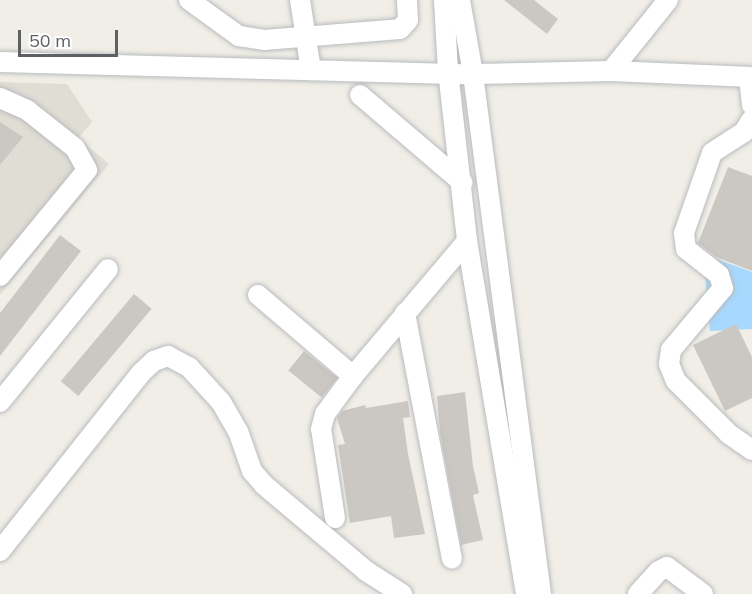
<!DOCTYPE html>
<style>
body{margin:0}
#map{position:relative;width:752px;height:594px;overflow:hidden;background:#f0eee6;font-family:Mulish,sans-serif}
div>[style]{position:absolute}
.education>*{inset:0;background:#e0ddd4}
.water>*{inset:0;background:#a7d8fe}
.building>*{inset:0;background:#cbc8c3;transform-origin:0 0}
.roads{filter:drop-shadow(0 0 2px #b8bbbf) drop-shadow(0 0 2px #b8bbbf)}
.minor>*{height:20px;margin:-10px;padding:0 10px;transform-origin:10px;border-radius:10px;background:#fff}
span{translate:-50% -50%;white-space:nowrap;text-align:center;line-height:1.15;-webkit-text-stroke:6px #fff;paint-order:stroke}
.scale{position:absolute;left:18px;top:30px;width:100px;height:27px;box-sizing:border-box;border:3px solid #5d6166;border-top:0;padding-left:8px;font-size:18px;line-height:21px;white-space:nowrap;color:#5d6166;-webkit-text-stroke:4px #fff;paint-order:stroke}
</style>
<div id="map">
<div class="education">
<i style="clip-path:polygon(0 82px,67px 84px,92px 122px,78px 138px,109px 164px,0 295px)"></i>
</div>
<div class="water">
<i style="clip-path:polygon(703px 254px,752px 272px,752px 329px,710px 331px)"></i>
</div>
<div class="building">
<i style="clip-path:polygon(504px 0,534px 0,558px 19px,547px 34px)"></i>
<i style="clip-path:polygon(0 122px,23px 137px,0 165px)"></i>
<i style="clip-path:polygon(728px 167px,752px 176px,752px 271px,716px 257px,698px 243px)"></i>
<i style="clip-path:polygon(60px 235px,81px 251px,0 356px,0 313px)"></i>
<i style="left:134px;top:294px;width:23px;height:114px;rotate:40deg"></i>
<i style="clip-path:polygon(736px 324px,752px 357px,752px 398px,725px 411px,693px 345px)"></i>
<i style="left:304px;top:351px;width:43px;height:25px;rotate:39deg"></i>
<i style="clip-path:polygon(465px 392px,473px 466px,479px 493px,473px 495px,483px 540px,461px 545px,440px 433px,437px 396px)"></i>
<i style="clip-path:polygon(408px 401px,410px 417px,403px 418px,408px 454px,425px 534px,394px 538px,391px 516px,350px 523px,338px 445px,345px 444px,337px 418px,342px 411px,365px 405px,366px 408px)"></i>
</div>
<div class="roads">
<div class="minor">
<i style="left:189px;top:0;width:62px;rotate:35.8deg"></i>
<i style="left:239px;top:36px;width:25px;rotate:9deg"></i>
<i style="left:264px;top:40px;width:136px;rotate:-4.6deg"></i>
<i style="left:400px;top:29px;width:12px;rotate:-48deg"></i>
<i style="left:408px;top:20px;width:20px;rotate:-93deg"></i>
<i style="left:300px;top:0;width:71px;rotate:81.1deg"></i>
<i style="left:444px;top:0;width:71px;rotate:86.8deg"></i>
<i style="left:448px;top:71px;width:171px;rotate:83.6deg"></i>
<i style="left:467px;top:241px;width:358px;rotate:80.5deg"></i>
<i style="left:460px;top:0;width:75px;rotate:80deg"></i>
<i style="left:473px;top:74px;width:524px;rotate:82.55deg"></i>
<i style="left:0;top:62px;width:473px;rotate:1.5deg"></i>
<i style="left:473px;top:74px;width:138px;rotate:-1.2deg"></i>
<i style="left:611px;top:71px;width:141px;rotate:2.4deg"></i>
<i style="left:611px;top:71px;width:91px;rotate:-51.2deg"></i>
<i style="left:749px;top:77px;width:28px;rotate:84deg"></i>
<i style="left:360px;top:95px;width:135px;rotate:40.5deg"></i>
<i style="left:0;top:98px;width:30px;rotate:24deg"></i>
<i style="left:27px;top:110px;width:61px;rotate:38.4deg"></i>
<i style="left:75px;top:148px;width:25px;rotate:61deg"></i>
<i style="left:87px;top:170px;width:137px;rotate:129.4deg"></i>
<i style="left:752px;top:119px;width:15px;rotate:122deg"></i>
<i style="left:744px;top:132px;width:38px;rotate:147deg"></i>
<i style="left:712px;top:153px;width:85px;rotate:109.3deg"></i>
<i style="left:684px;top:233px;width:16px;rotate:83deg"></i>
<i style="left:686px;top:249px;width:42px;rotate:38.2deg"></i>
<i style="left:719px;top:275px;width:14px;rotate:73deg"></i>
<i style="left:723px;top:288px;width:81px;rotate:130deg"></i>
<i style="left:671px;top:350px;width:14px;rotate:98deg"></i>
<i style="left:669px;top:364px;width:18px;rotate:68deg"></i>
<i style="left:676px;top:381px;width:75px;rotate:45deg"></i>
<i style="left:729px;top:434px;width:28px;rotate:35deg"></i>
<i style="left:258px;top:295px;width:125px;rotate:40.5deg"></i>
<i style="left:405px;top:313px;width:250px;rotate:79.2deg"></i>
<i style="left:0;top:402px;width:171px;rotate:-50.9deg"></i>
<i style="left:335px;top:518px;width:90px;rotate:-98.9deg"></i>
<i style="left:321px;top:429px;width:16px;rotate:-75deg"></i>
<i style="left:325px;top:414px;width:47px;rotate:-53.6deg"></i>
<i style="left:353px;top:376px;width:177px;rotate:-49.8deg"></i>
<i style="left:0;top:551px;width:228px;rotate:-51.6deg"></i>
<i style="left:142px;top:372px;width:16px;rotate:-43deg"></i>
<i style="left:154px;top:361px;width:15px;rotate:-20deg"></i>
<i style="left:168px;top:356px;width:24px;rotate:28deg"></i>
<i style="left:189px;top:367px;width:47px;rotate:47.6deg"></i>
<i style="left:221px;top:402px;width:34px;rotate:60deg"></i>
<i style="left:238px;top:431px;width:42px;rotate:70.7deg"></i>
<i style="left:252px;top:471px;width:18px;rotate:49deg"></i>
<i style="left:264px;top:485px;width:133px;rotate:40.1deg"></i>
<i style="left:366px;top:571px;width:43px;rotate:32.6deg"></i>
<i style="left:638px;top:594px;width:31px;rotate:-48deg"></i>
<i style="left:659px;top:571px;width:9px;rotate:-27deg"></i>
<i style="left:667px;top:567px;width:45px;rotate:36.9deg"></i>
</div>
</div>
<div class="scale">50 m</div>
</div>
